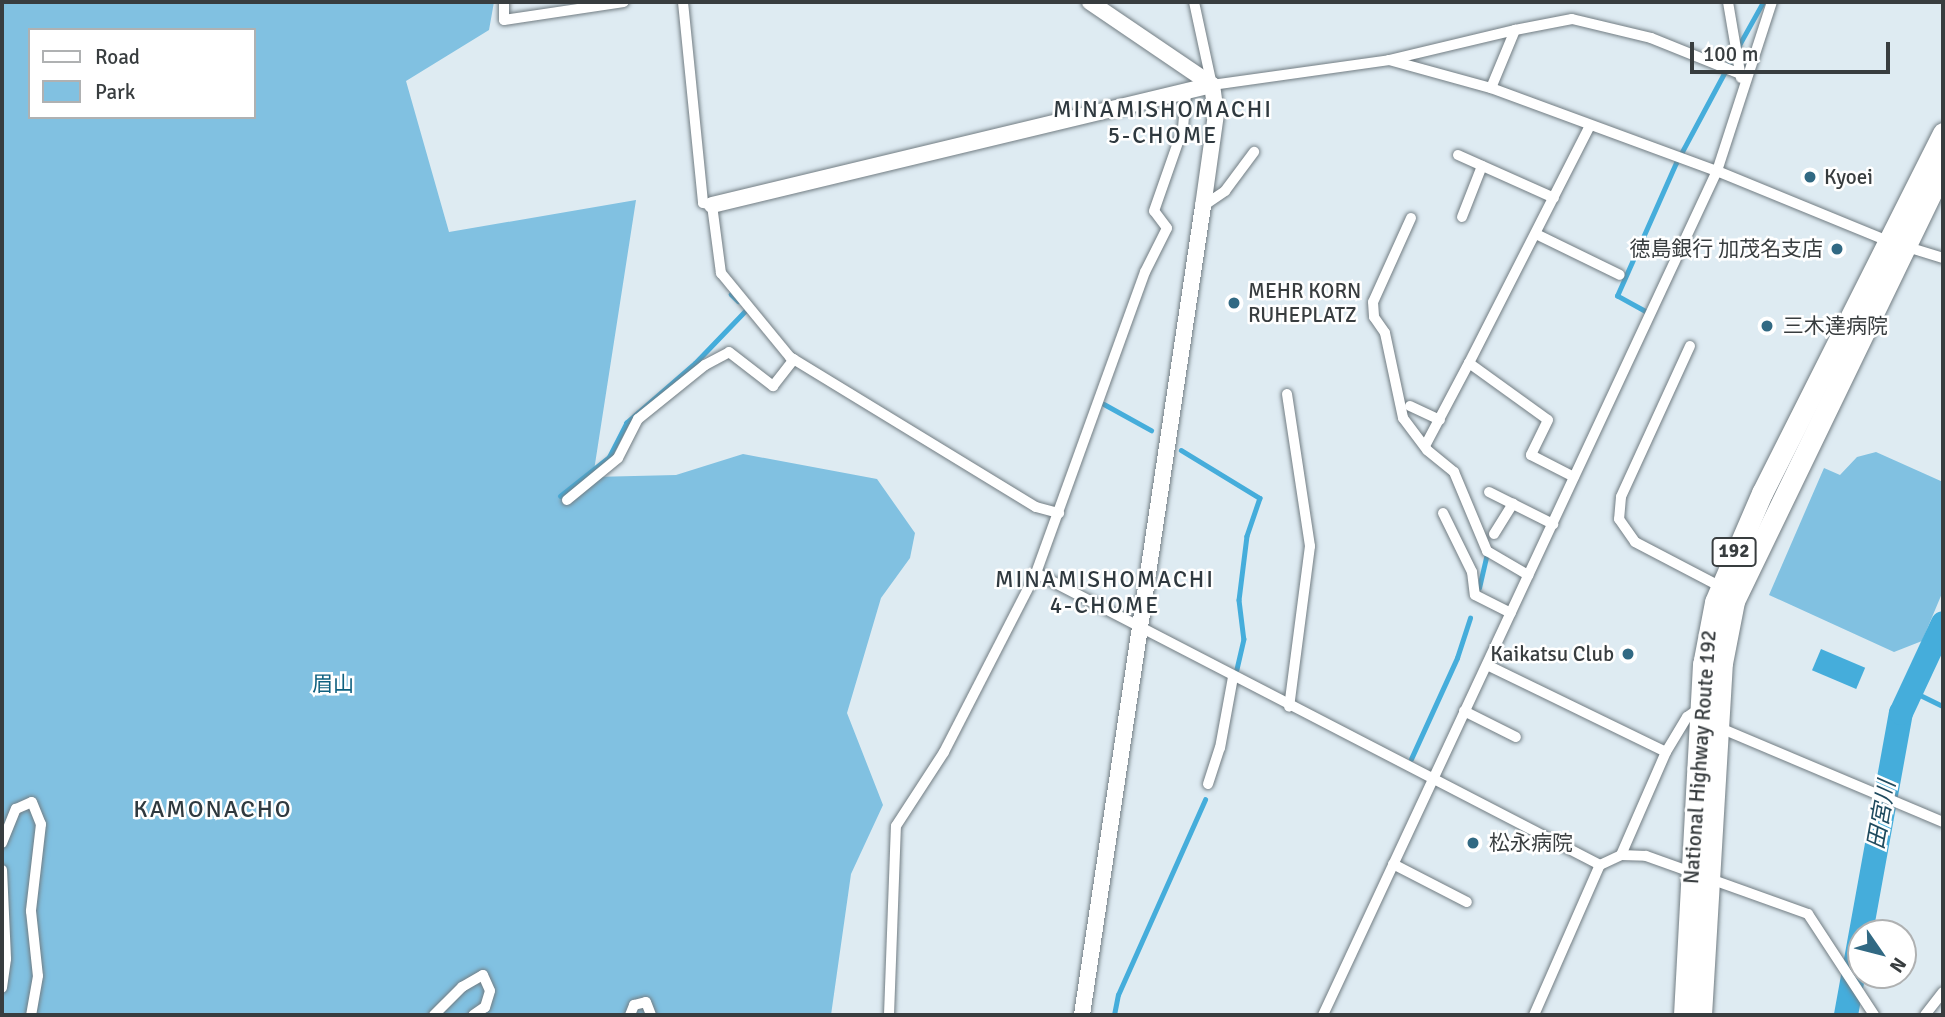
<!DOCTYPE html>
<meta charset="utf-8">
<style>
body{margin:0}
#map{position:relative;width:1945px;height:1017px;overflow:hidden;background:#deebf2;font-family:Signika,"Noto Sans JP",sans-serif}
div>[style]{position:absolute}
.green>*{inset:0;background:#81c1e1}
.water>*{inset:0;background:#45addb;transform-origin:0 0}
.stream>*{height:4.5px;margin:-2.25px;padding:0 2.25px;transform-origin:2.25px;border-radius:2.25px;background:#45addb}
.river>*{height:24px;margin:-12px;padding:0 12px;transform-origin:12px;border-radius:12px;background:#45addb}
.roads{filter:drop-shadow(0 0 2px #727d83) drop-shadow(0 0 2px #727d83)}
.street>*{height:10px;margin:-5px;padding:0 5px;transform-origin:5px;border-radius:5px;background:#fff}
.secondary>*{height:16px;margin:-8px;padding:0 8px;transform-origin:8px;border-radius:8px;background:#fff}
.highway>*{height:21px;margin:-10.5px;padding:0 10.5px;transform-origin:10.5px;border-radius:10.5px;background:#fff}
.dots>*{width:19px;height:19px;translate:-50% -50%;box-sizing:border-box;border:4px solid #fff;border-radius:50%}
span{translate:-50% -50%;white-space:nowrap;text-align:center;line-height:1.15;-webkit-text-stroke:5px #fff;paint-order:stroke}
.shield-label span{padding:2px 5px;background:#fff;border:2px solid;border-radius:5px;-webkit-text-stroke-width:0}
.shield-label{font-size:19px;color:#383d3f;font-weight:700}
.poi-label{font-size:21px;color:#383d3f}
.left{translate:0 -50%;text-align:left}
.right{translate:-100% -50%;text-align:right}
.park-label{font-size:21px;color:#0e607f}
.street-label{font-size:21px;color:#383d3f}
.neighbourhood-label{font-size:23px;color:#2f393f;letter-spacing:2px}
.water-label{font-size:23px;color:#204b5f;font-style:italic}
.quarter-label{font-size:24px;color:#2f393f;letter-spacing:2px}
.frame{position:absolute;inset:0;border:4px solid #383d3f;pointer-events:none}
.legend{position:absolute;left:28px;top:28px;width:228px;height:91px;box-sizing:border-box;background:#fff;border:2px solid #afb1b2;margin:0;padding:9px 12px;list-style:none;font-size:21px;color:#383d3f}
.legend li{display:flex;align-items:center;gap:14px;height:35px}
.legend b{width:35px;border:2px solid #afb1b2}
.north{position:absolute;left:1847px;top:919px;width:70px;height:70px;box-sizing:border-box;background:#fff;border:2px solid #afb1b2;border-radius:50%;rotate:125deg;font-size:19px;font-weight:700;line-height:28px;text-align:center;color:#383d3f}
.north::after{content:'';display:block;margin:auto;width:24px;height:32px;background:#316983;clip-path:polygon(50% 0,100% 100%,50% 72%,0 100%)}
.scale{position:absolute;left:1690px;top:42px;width:200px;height:32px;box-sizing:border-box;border:4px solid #383d3f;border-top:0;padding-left:9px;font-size:21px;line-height:24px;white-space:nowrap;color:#383d3f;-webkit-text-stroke:5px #fff;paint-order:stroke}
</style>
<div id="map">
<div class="green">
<i style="clip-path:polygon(evenodd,2px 2px,494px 2px,489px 30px,406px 81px,449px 232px,636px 200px,593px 477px,676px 475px,743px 454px,877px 479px,915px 533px,910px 558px,881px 598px,847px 713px,883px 805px,851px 874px,831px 1015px,2px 1015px,2px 2px,30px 30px,254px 30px,254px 117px,30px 117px,30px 30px)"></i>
<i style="clip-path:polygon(1876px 452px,1943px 482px,1943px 591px,1922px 641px,1894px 652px,1769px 595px,1824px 468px,1840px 475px,1857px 457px)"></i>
</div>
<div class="water">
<i style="left:1821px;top:649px;width:48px;height:23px;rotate:23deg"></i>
</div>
<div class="stream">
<i style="left:1738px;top:47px;width:51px;rotate:-60.9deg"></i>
<i style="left:731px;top:294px;width:10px;rotate:45deg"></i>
<i style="left:1648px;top:313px;width:35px;rotate:-151deg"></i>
<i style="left:1617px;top:296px;width:145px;rotate:-66.1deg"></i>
<i style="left:1676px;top:163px;width:123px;rotate:-61.8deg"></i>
<i style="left:1104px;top:404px;width:54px;rotate:29deg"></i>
<i style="left:1181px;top:450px;width:92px;rotate:31.3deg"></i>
<i style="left:1260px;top:498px;width:40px;rotate:108.9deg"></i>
<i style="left:1247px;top:536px;width:64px;rotate:97.1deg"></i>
<i style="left:1239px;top:600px;width:39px;rotate:83deg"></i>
<i style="left:1244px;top:639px;width:31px;rotate:103deg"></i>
<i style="left:560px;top:496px;width:63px;rotate:-38.5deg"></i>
<i style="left:609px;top:457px;width:38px;rotate:-63deg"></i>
<i style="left:626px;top:423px;width:91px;rotate:-41deg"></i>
<i style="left:695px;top:363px;width:74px;rotate:-46.1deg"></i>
<i style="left:1479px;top:588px;width:35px;rotate:-77deg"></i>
<i style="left:1910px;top:690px;width:37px;rotate:26deg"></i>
<i style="left:1411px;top:759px;width:111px;rotate:-65.5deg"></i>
<i style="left:1457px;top:658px;width:42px;rotate:-72deg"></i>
<i style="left:1114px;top:1015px;width:20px;rotate:-79deg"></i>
<i style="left:1118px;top:995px;width:214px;rotate:-66deg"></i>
</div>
<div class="river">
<i style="left:1846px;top:1015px;width:307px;rotate:-79.7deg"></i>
<i style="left:1901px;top:713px;width:99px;rotate:-65deg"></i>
</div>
<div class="roads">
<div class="street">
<i style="left:504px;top:2px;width:18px;rotate:90deg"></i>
<i style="left:504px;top:20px;width:121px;rotate:-8.5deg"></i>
<i style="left:683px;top:2px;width:202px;rotate:84.3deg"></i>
<i style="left:703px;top:203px;width:9px;rotate:13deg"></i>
<i style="left:712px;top:205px;width:69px;rotate:82.5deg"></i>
<i style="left:721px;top:273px;width:109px;rotate:50.6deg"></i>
<i style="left:790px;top:357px;width:288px;rotate:31.4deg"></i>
<i style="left:1036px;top:507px;width:24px;rotate:15deg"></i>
<i style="left:1194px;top:2px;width:85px;rotate:77.8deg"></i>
<i style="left:1212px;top:85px;width:179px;rotate:-8deg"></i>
<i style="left:1389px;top:60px;width:130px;rotate:-13.4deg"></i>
<i style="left:1728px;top:2px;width:77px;rotate:80.3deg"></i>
<i style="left:1389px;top:60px;width:106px;rotate:15.4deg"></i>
<i style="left:1491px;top:88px;width:241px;rotate:20.2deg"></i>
<i style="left:1717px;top:171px;width:185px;rotate:22.3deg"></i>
<i style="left:1888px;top:241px;width:58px;rotate:17.2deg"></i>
<i style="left:1491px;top:88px;width:63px;rotate:-67.5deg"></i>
<i style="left:1515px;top:30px;width:58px;rotate:-10.9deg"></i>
<i style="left:1572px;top:19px;width:81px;rotate:13.5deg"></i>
<i style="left:1651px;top:38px;width:96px;rotate:22deg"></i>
<i style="left:1458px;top:155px;width:105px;rotate:24.1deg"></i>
<i style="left:1203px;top:206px;width:27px;rotate:-34deg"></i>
<i style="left:1225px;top:191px;width:49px;rotate:-53.4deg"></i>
<i style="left:1462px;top:217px;width:55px;rotate:-68.6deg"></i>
<i style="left:1411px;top:218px;width:92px;rotate:114.3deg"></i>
<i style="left:1373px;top:302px;width:15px;rotate:86deg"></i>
<i style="left:1374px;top:317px;width:19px;rotate:55deg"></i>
<i style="left:1385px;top:333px;width:87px;rotate:78deg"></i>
<i style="left:1403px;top:418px;width:40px;rotate:53deg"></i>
<i style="left:1427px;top:450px;width:35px;rotate:39deg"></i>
<i style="left:1454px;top:472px;width:86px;rotate:67.3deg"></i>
<i style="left:1487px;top:551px;width:48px;rotate:30.3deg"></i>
<i style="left:1536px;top:234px;width:93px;rotate:26deg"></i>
<i style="left:1690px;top:346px;width:166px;rotate:114.6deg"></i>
<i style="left:1621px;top:497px;width:22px;rotate:95deg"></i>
<i style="left:1619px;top:519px;width:28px;rotate:55deg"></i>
<i style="left:1635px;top:542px;width:95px;rotate:27.6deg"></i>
<i style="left:1469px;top:363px;width:266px;rotate:-63deg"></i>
<i style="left:1287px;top:394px;width:154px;rotate:81.4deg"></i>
<i style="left:1310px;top:546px;width:162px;rotate:97.4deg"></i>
<i style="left:1410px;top:406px;width:33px;rotate:25deg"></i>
<i style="left:1425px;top:446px;width:94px;rotate:-62.1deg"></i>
<i style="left:1469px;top:363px;width:97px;rotate:35.8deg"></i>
<i style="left:1548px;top:420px;width:39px;rotate:116deg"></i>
<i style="left:1531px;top:455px;width:48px;rotate:27.1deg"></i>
<i style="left:1489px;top:492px;width:72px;rotate:26.6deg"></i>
<i style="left:567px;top:500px;width:66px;rotate:-39.5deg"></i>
<i style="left:618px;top:458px;width:44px;rotate:-62.9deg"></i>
<i style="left:638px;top:419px;width:86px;rotate:-38.9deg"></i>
<i style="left:705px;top:365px;width:27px;rotate:-28deg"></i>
<i style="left:729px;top:352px;width:56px;rotate:37.7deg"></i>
<i style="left:773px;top:386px;width:34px;rotate:-52deg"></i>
<i style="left:1443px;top:513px;width:66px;rotate:63.8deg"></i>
<i style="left:1472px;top:572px;width:23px;rotate:83deg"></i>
<i style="left:1475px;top:595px;width:40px;rotate:26.6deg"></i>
<i style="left:1494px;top:534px;width:36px;rotate:-58deg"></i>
<i style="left:1036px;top:573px;width:635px;rotate:27.37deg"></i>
<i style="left:1600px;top:865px;width:23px;rotate:-25deg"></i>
<i style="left:1621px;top:855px;width:25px;rotate:2deg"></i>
<i style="left:1646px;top:856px;width:172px;rotate:19.7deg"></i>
<i style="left:1808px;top:914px;width:121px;rotate:56.8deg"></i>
<i style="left:1487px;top:665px;width:199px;rotate:25.9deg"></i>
<i style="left:1464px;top:711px;width:58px;rotate:26.6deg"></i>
<i style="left:1718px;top:727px;width:244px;rotate:22.9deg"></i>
<i style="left:1208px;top:784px;width:38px;rotate:-72deg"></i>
<i style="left:1220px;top:748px;width:72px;rotate:-79.6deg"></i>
<i style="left:2px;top:843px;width:37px;rotate:-68deg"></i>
<i style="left:16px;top:809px;width:17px;rotate:-24deg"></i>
<i style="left:32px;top:802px;width:24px;rotate:68deg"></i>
<i style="left:41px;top:824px;width:88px;rotate:96.6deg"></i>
<i style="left:31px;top:911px;width:65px;rotate:83.9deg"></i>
<i style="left:38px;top:976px;width:40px;rotate:100deg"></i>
<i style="left:1621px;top:855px;width:112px;rotate:-66.4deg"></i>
<i style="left:1666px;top:752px;width:41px;rotate:-59deg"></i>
<i style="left:1687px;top:717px;width:16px;rotate:-35deg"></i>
<i style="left:1393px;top:864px;width:83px;rotate:27.2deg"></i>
<i style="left:2px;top:870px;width:89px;rotate:87.4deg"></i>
<i style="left:6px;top:959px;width:29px;rotate:98deg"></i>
<i style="left:434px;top:1015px;width:40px;rotate:-45deg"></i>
<i style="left:462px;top:987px;width:24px;rotate:-30deg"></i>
<i style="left:483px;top:975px;width:17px;rotate:66deg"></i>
<i style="left:490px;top:991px;width:17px;rotate:107deg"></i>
<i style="left:485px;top:1007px;width:14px;rotate:146deg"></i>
<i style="left:630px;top:1015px;width:11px;rotate:-68deg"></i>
<i style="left:634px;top:1005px;width:12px;rotate:-14deg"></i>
<i style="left:646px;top:1002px;width:14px;rotate:69deg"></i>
<i style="left:889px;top:1015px;width:189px;rotate:-87.9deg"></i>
<i style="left:896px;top:826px;width:88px;rotate:-57deg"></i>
<i style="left:944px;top:752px;width:201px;rotate:-62.8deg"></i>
<i style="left:1036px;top:573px;width:320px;rotate:-70.1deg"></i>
<i style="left:1145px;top:272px;width:49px;rotate:-63.4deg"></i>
<i style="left:1167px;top:228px;width:21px;rotate:-127deg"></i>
<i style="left:1154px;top:211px;width:88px;rotate:-70.7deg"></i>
<i style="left:1183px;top:128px;width:37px;rotate:-85deg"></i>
<i style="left:1323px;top:1015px;width:931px;rotate:-64.98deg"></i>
<i style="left:1717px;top:171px;width:178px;rotate:-72deg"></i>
<i style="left:1534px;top:1015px;width:164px;rotate:-66.3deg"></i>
<i style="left:1925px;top:1015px;width:29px;rotate:-52deg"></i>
</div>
<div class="secondary">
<i style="left:1090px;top:2px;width:148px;rotate:34.2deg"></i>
<i style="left:712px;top:205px;width:514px;rotate:-13.5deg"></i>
<i style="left:1212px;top:85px;width:29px;rotate:82deg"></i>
<i style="left:1216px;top:114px;width:93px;rotate:98deg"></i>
<i style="left:1203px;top:206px;width:818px;rotate:98.51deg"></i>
</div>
<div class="highway">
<i style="left:1684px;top:1015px;width:351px;rotate:-86.9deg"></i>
<i style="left:1703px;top:665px;width:64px;rotate:-79.2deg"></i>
<i style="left:1715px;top:602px;width:119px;rotate:-66.7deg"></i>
<i style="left:1762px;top:493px;width:403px;rotate:-63.3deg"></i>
<i style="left:1701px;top:1015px;width:353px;rotate:-86.6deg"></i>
<i style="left:1722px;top:663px;width:63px;rotate:-79deg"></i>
<i style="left:1734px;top:601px;width:481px;rotate:-64.2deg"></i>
</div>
</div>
<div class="dots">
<i style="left:1810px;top:177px;background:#316983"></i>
<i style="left:1837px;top:249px;background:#316983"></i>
<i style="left:1234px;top:303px;background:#316983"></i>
<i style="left:1767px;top:326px;background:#316983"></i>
<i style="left:1628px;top:654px;background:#316983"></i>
<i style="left:1473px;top:843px;background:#316983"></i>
</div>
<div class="shield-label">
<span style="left:1734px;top:552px">192</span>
</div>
<div class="poi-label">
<span class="left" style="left:1824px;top:177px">Kyoei</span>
<span class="right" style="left:1823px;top:249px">徳島銀行 加茂名支店</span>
<span class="left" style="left:1248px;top:303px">MEHR KORN<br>RUHEPLATZ</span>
<span class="left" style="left:1783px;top:326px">三木達病院</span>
<span class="right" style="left:1614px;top:654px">Kaikatsu Club</span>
<span class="left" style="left:1489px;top:843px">松永病院</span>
</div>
<div class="park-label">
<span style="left:333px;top:684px">眉山</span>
</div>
<div class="street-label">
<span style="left:1700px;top:757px;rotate:-86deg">National Highway Route 192</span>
</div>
<div class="neighbourhood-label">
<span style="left:1163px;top:123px">MINAMISHOMACHI<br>5-CHOME</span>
<span style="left:1105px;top:593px">MINAMISHOMACHI<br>4-CHOME</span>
</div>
<div class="water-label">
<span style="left:1882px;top:815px;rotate:-80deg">田宮川</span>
</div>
<div class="quarter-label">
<span style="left:213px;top:810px">KAMONACHO</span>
</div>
<div class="frame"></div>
<ul class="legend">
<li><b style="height:9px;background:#fff"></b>Road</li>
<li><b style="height:19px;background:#81c1e1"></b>Park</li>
</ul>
<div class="north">N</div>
<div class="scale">100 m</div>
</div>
